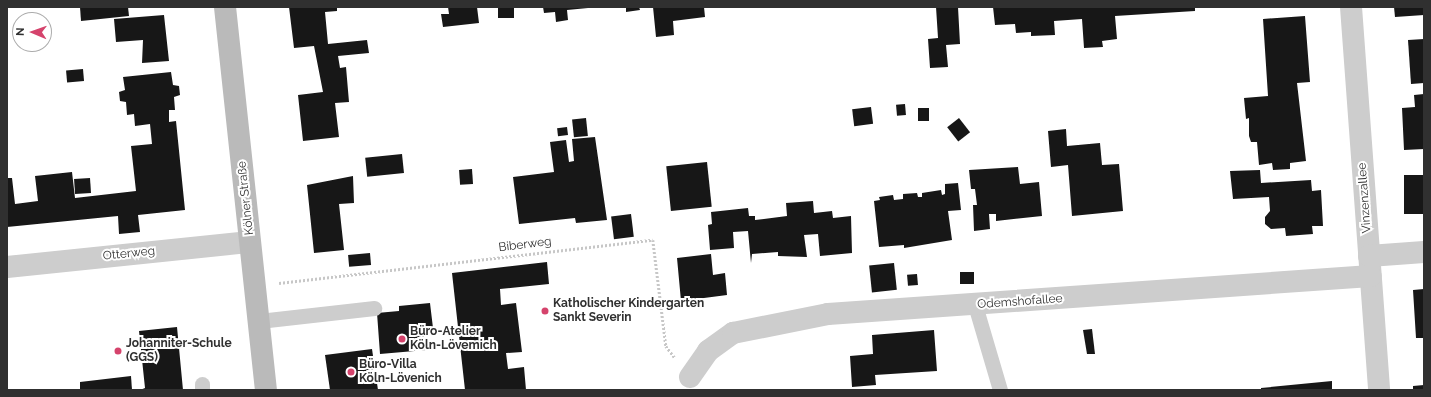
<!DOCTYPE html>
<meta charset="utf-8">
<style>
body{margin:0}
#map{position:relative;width:1431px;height:397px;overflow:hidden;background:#fff;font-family:Raleway,sans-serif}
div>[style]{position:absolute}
.building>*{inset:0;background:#171717;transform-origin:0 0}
.path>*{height:2.5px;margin-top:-1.25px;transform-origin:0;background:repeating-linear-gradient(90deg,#c7c7c7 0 2px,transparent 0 4px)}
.lane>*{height:15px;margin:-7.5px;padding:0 7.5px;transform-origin:7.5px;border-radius:7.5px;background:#cdcdcd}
.street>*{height:22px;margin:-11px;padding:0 11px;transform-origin:11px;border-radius:11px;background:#cdcdcd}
.secondary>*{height:22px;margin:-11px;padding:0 11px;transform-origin:11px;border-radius:11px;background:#bababa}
.dots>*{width:11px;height:11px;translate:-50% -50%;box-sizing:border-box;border:2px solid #fff;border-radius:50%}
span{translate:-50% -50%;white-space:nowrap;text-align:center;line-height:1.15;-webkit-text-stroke:4px #fff;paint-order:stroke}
.street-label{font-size:12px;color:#303030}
.poi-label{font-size:12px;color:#303030;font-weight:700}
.left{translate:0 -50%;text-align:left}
.frame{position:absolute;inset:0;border:8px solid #303030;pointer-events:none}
.north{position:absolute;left:12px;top:12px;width:40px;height:40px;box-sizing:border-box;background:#fff;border:1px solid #acacac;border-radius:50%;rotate:272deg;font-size:11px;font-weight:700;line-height:16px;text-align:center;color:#303030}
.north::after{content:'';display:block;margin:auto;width:14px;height:18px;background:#d5436c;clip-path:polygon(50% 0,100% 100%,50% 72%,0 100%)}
</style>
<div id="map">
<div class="building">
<i style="clip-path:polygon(80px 7px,128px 7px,129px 16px,81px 21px)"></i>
<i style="clip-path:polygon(289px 7px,337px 7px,337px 11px,325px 12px,328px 44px,367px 40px,369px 53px,338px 56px,340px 68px,346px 67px,349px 102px,335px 103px,339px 137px,303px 141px,298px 95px,323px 92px,314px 46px,294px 48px)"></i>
<i style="clip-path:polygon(448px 7px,477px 7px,479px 23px,443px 27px,441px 14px,449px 14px)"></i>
<i style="left:498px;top:7px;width:16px;height:11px"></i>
<i style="clip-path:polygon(543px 7px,588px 7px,588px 8px,567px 10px,568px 20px,556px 22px,555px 12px,544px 13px)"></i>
<i style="clip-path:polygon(626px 7px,639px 7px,640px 10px,626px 12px)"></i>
<i style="clip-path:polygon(653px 7px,704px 7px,705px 17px,673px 21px,674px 35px,656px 37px)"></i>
<i style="clip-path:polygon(936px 7px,958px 7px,960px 44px,946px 45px,948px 67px,930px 68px,928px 39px,938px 38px)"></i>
<i style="clip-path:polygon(993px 7px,1195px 7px,1195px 11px,1115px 16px,1117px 39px,1102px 41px,1103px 47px,1084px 48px,1082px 19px,1054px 21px,1055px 35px,1031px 36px,1031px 32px,1016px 33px,1015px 24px,995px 25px)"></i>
<i style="clip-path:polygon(1394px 7px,1424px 7px,1424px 15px,1395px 17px)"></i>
<i style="clip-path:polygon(164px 15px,169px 61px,142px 63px,143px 40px,116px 42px,114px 19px)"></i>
<i style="clip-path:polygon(1305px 16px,1310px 82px,1297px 83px,1306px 161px,1290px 163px,1290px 169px,1273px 170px,1272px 163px,1259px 165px,1257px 142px,1251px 142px,1249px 136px,1249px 118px,1246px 119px,1244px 98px,1268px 96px,1263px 19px)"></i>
<i style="clip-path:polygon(1424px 39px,1424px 83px,1411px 84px,1408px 40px)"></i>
<i style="left:83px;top:69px;width:12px;height:17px;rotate:85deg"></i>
<i style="clip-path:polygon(171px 72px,173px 85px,179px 86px,180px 95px,174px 97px,175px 110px,169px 110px,169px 122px,176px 121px,185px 210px,138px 215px,140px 232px,119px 234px,118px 216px,7px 227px,7px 178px,12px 178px,15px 204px,38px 201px,35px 176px,72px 172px,75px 198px,136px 191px,131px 146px,152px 144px,150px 124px,135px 126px,134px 114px,127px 115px,126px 102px,120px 101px,119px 92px,125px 90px,123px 77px)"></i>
<i style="clip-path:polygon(1424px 94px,1424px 149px,1404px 150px,1402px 108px,1415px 107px,1414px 95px)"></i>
<i style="left:905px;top:104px;width:11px;height:9px;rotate:85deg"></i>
<i style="left:871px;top:107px;width:17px;height:19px;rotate:83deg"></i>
<i style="left:929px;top:108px;width:13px;height:11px;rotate:90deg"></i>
<i style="left:586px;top:118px;width:18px;height:14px;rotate:84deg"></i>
<i style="left:959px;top:118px;width:18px;height:15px;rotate:52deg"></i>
<i style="left:567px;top:127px;width:8px;height:10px;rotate:83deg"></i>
<i style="clip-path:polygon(1066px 129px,1067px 146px,1100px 143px,1102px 165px,1119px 164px,1123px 211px,1072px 216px,1068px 165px,1051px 167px,1048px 131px)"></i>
<i style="clip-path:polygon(595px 137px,607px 220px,576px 223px,575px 218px,519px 224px,513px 177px,554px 172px,550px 142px,566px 140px,569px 162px,574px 161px,572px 139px)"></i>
<i style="left:402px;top:154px;width:19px;height:37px;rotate:84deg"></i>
<i style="left:707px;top:162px;width:45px;height:41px;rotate:84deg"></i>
<i style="clip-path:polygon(1018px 167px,1020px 184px,1039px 182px,1042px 216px,996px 221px,996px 214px,989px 214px,990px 229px,974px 231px,973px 205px,977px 205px,975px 189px,971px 189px,969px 170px)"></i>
<i style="left:472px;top:169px;width:15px;height:13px;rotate:86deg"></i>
<i style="clip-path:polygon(1260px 170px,1261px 183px,1311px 180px,1312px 191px,1321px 190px,1323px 226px,1312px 226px,1313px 234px,1286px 236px,1285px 228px,1271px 229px,1265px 224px,1265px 217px,1270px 211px,1269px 197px,1233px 199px,1230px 171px)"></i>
<i style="left:1424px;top:175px;width:39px;height:20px;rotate:90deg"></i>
<i style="clip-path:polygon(353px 176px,354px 203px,339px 204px,344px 250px,314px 253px,307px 185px)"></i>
<i style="left:90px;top:178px;width:15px;height:16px;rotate:86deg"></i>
<i style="clip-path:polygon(958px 183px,961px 210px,948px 211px,952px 240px,904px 248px,904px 245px,879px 247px,874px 201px,880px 200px,879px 197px,893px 195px,894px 200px,903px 199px,903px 194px,917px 193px,918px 197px,922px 197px,922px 193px,941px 190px,942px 195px,945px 194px,945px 184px)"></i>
<i style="clip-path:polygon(813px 201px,814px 213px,832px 211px,833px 218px,851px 216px,852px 253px,820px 256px,818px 234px,804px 235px,807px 257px,778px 256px,778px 252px,752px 254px,751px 263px,748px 231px,733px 232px,734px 248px,710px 250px,708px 225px,712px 224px,711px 212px,748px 208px,749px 216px,755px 216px,755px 220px,787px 216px,786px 203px)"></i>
<i style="left:631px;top:214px;width:23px;height:20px;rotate:83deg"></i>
<i style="left:370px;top:253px;width:12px;height:22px;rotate:85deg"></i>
<i style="clip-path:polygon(711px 254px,713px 275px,725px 273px,727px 295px,681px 301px,677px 258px)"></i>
<i style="clip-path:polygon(547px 262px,549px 284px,500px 289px,501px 305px,516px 303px,522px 352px,506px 353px,508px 369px,524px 367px,526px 390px,465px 390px,452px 273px)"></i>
<i style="left:894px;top:263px;width:27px;height:25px;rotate:84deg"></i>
<i style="left:960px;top:272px;width:14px;height:12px"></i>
<i style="left:917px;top:274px;width:11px;height:10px;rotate:85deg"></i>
<i style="clip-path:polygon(1424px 289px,1424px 338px,1416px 338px,1413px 290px)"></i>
<i style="clip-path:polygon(430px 303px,433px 328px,424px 328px,426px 350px,380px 354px,377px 313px,399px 311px,399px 306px)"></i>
<i style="clip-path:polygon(177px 327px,183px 390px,140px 390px,145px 388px,139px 331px)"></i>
<i style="clip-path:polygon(1092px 329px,1095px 354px,1087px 354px,1083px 330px)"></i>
<i style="clip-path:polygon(934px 330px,937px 371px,875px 375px,876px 385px,852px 387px,850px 356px,873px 354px,872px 335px)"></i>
<i style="clip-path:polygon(372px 349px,378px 390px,330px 390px,325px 355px)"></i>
<i style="clip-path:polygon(131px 376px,132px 390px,80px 390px,80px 382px)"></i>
<i style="clip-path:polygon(1332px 381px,1332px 390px,1261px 390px,1261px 388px)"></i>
<i style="clip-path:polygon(1424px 385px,1424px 390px,1413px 390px,1413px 386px)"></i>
</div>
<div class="path">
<i style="left:279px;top:283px;width:376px;rotate:-6.6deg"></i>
<i style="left:653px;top:240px;width:107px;rotate:83deg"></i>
<i style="left:666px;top:346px;width:15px;rotate:53deg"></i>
</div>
<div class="lane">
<i style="left:975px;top:305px;width:89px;rotate:73.6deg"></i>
<i style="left:259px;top:321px;width:116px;rotate:-6.4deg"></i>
<i style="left:202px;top:384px;width:6px;rotate:90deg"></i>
</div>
<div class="street">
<i style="left:1351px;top:7px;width:384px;rotate:85.8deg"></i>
<i style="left:1369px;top:256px;width:55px;rotate:-4.2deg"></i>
<i style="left:7px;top:267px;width:244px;rotate:-5.9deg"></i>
<i style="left:690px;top:377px;width:32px;rotate:-55deg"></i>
<i style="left:708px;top:351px;width:31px;rotate:-36deg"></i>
<i style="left:733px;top:333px;width:97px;rotate:-11.3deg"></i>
<i style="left:828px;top:314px;width:544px;rotate:-4deg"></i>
</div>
<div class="secondary">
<i style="left:225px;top:7px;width:385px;rotate:83.9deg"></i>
</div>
<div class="dots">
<i style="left:545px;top:311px;background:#d5436c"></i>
<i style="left:402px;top:339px;background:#d5436c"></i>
<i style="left:118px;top:351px;background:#d5436c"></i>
<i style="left:351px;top:372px;background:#d5436c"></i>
</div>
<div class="street-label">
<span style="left:246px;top:198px;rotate:-96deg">Kölner Straße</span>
<span style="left:1365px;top:198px;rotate:-94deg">Vinzenzallee</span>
<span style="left:525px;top:245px;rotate:-7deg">Biberweg</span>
<span style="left:129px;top:254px;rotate:-6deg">Otterweg</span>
<span style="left:1020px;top:302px;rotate:-4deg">Odemshofallee</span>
</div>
<div class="poi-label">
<span class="left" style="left:553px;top:311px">Katholischer Kindergarten<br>Sankt Severin</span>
<span class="left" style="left:410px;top:339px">Büro-Atelier<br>Köln-Lövemich</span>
<span class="left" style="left:126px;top:351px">Johanniter-Schule<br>(GGS)</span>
<span class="left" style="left:359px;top:372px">Büro-Villa<br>Köln-Lövenich</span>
</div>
<div class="frame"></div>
<div class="north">N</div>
</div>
